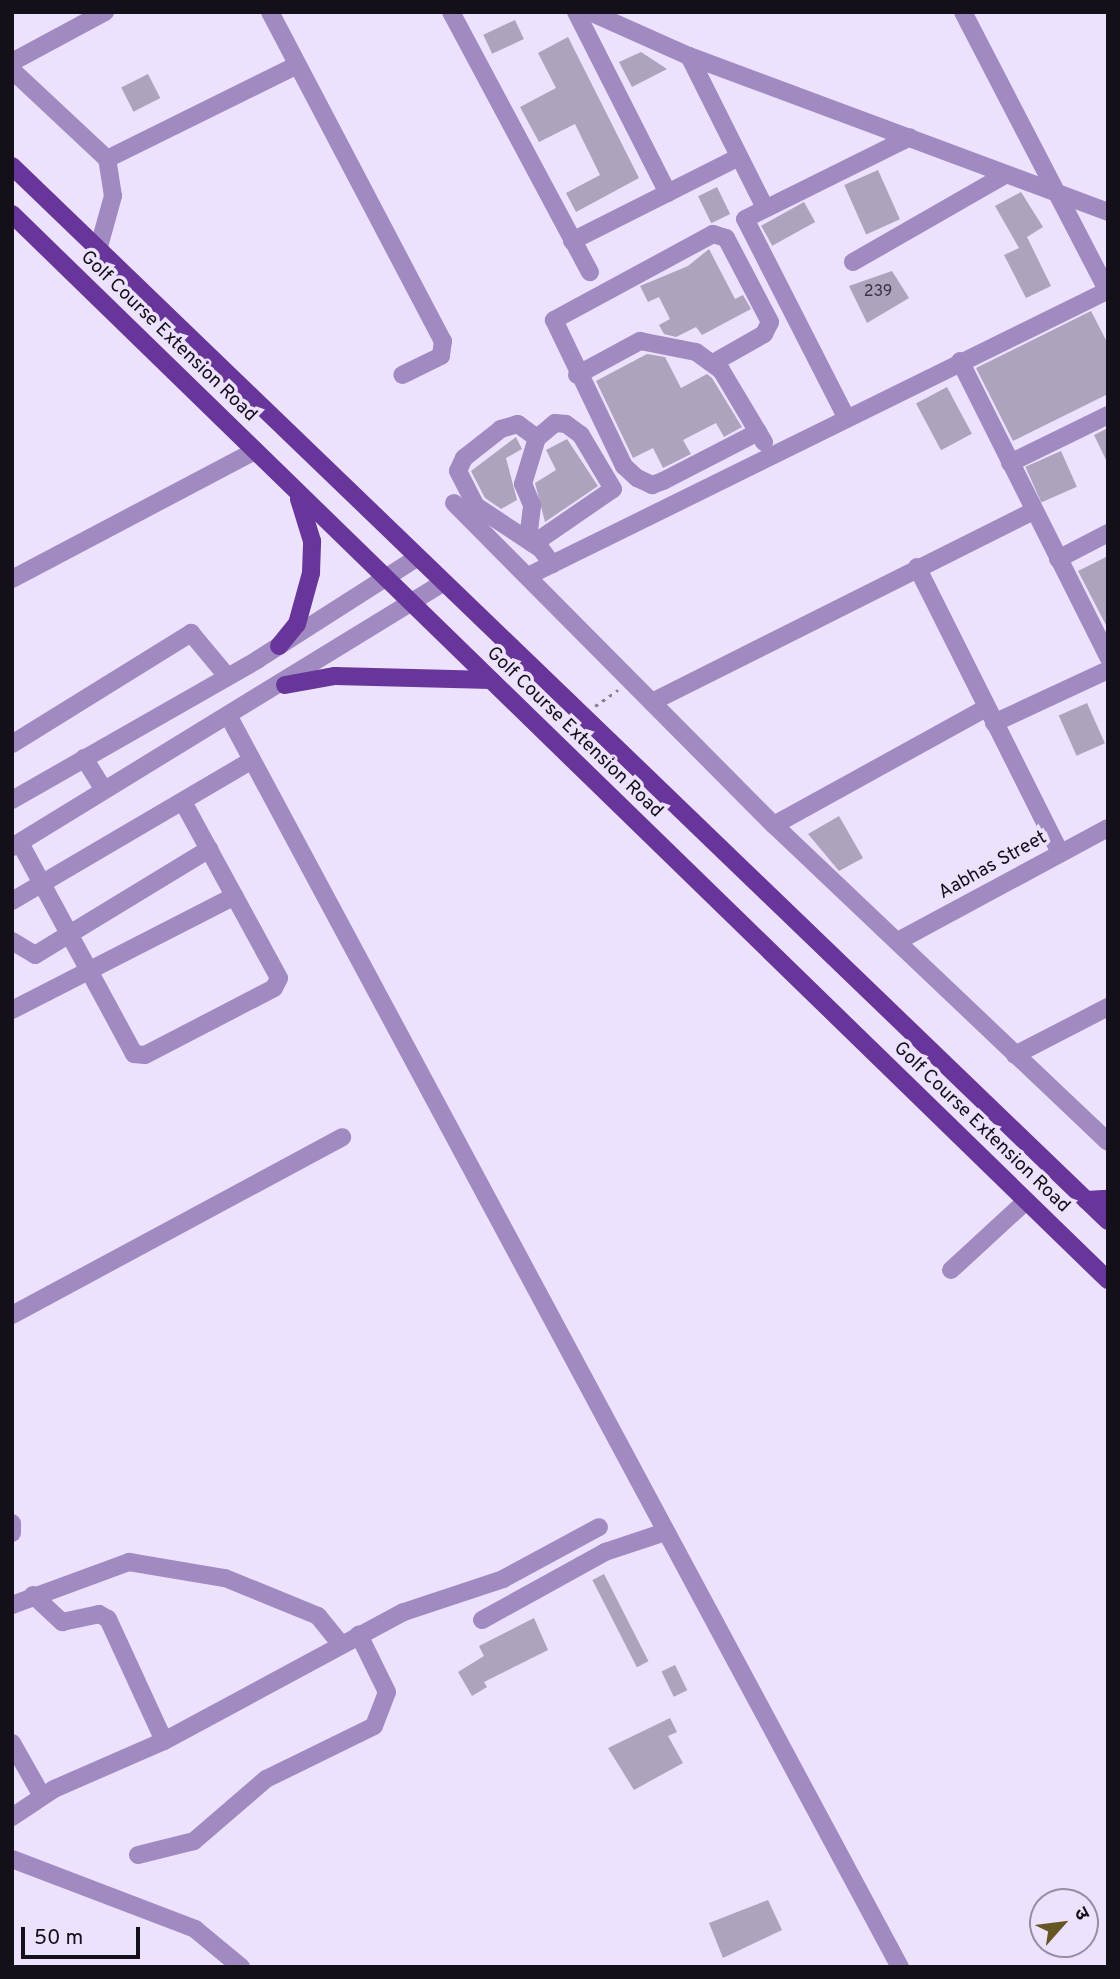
<!DOCTYPE html>
<meta charset="utf-8">
<style>
body{margin:0}
#map{position:relative;width:1120px;height:1979px;overflow:hidden;background:#ede2fe;font-family:Overpass,"Noto Sans Devanagari",sans-serif}
div>[style]{position:absolute}
.building>*{inset:0;background:#ada3bd;transform-origin:0 0}
.path>*{height:2.5px;margin-top:-1.25px;transform-origin:0;background:repeating-linear-gradient(90deg,#898195 0 3.5px,transparent 0 8.5px)}
.minor>*{height:18px;margin:-9px;padding:0 9px;transform-origin:9px;border-radius:9px;background:#a18ac1}
.major>*{height:18px;margin:-9px;padding:0 9px;transform-origin:9px;border-radius:9px;background:#68369a}
span{translate:-50% -50%;white-space:nowrap;text-align:center;line-height:1.15;-webkit-text-stroke:7px #ede2fe;paint-order:stroke}
.number-label{font-size:16px;color:#3a3542}
.number-label span{-webkit-text-stroke-width:0}
.street-label{font-size:19px;color:#141019}
.frame{position:absolute;inset:0;border:14px solid #141019;pointer-events:none}
.north{position:absolute;left:1029px;top:1888px;width:70px;height:70px;box-sizing:border-box;background:#ede2fe;border:2px solid #968ea2;border-radius:50%;rotate:62deg;font-size:19px;font-weight:700;line-height:28px;text-align:center;color:#141019}
.north::after{content:'';display:block;margin:auto;width:24px;height:32px;background:#655623;clip-path:polygon(50% 0,100% 100%,50% 72%,0 100%)}
.scale{position:absolute;left:21px;top:1927px;width:119px;height:32px;box-sizing:border-box;border:4px solid #141019;border-top:0;padding-left:9px;font-size:21px;line-height:24px;white-space:nowrap;color:#141019;-webkit-text-stroke:5px #ede2fe;paint-order:stroke}
</style>
<div id="map">
<div class="building">
<i style="left:515px;top:20px;width:21px;height:35px;rotate:65deg"></i>
<i style="clip-path:polygon(568px 37px,639px 178px,576px 212px,566px 193px,600px 175px,575px 124px,539px 142px,520px 107px,556px 88px,538px 53px)"></i>
<i style="clip-path:polygon(641px 52px,667px 69px,632px 87px,619px 62px)"></i>
<i style="left:148px;top:74px;width:27px;height:30px;rotate:63deg"></i>
<i style="left:878px;top:170px;width:54px;height:37px;rotate:66deg"></i>
<i style="left:717px;top:187px;width:30px;height:21px;rotate:64deg"></i>
<i style="clip-path:polygon(1021px 192px,1043px 227px,1027px 237px,1051px 286px,1026px 298px,1004px 255px,1019px 248px,995px 206px)"></i>
<i style="left:804px;top:202px;width:23px;height:49px;rotate:61deg"></i>
<i style="clip-path:polygon(709px 249px,735px 299px,743px 295px,751px 309px,702px 335px,696px 327px,676px 337px,664px 334px,659px 325px,670px 319px,659px 297px,648px 302px,640px 286px,688px 266px)"></i>
<i style="clip-path:polygon(892px 271px,909px 298px,867px 323px,849px 286px)"></i>
<i style="clip-path:polygon(1091px 311px,1108px 344px,1108px 394px,1013px 441px,976px 368px)"></i>
<i style="clip-path:polygon(647px 354px,665px 357px,681px 388px,707px 374px,712px 378px,742px 427px,724px 437px,716px 423px,683px 440px,691px 454px,663px 468px,653px 448px,633px 458px,596px 381px)"></i>
<i style="left:947px;top:387px;width:53px;height:35px;rotate:62deg"></i>
<i style="clip-path:polygon(1108px 428px,1108px 464px,1094px 435px)"></i>
<i style="clip-path:polygon(516px 437px,522px 449px,506px 458px,517px 500px,501px 509px,485px 498px,471px 471px)"></i>
<i style="clip-path:polygon(567px 439px,598px 486px,545px 522px,535px 483px,556px 470px,546px 450px)"></i>
<i style="left:1061px;top:451px;width:39px;height:39px;rotate:66deg"></i>
<i style="clip-path:polygon(1108px 556px,1108px 629px,1078px 571px)"></i>
<i style="left:1087px;top:703px;width:44px;height:31px;rotate:66deg"></i>
<i style="clip-path:polygon(839px 816px,863px 858px,839px 871px,808px 834px)"></i>
<i style="left:604px;top:1574px;width:98px;height:13px;rotate:63deg"></i>
<i style="clip-path:polygon(534px 1618px,548px 1650px,484px 1682px,487px 1687px,472px 1696px,458px 1672px,484px 1656px,479px 1646px)"></i>
<i style="left:675px;top:1665px;width:28px;height:15px;rotate:64deg"></i>
<i style="clip-path:polygon(670px 1718px,677px 1732px,668px 1736px,683px 1763px,634px 1790px,608px 1748px)"></i>
<i style="clip-path:polygon(768px 1900px,782px 1930px,723px 1958px,709px 1923px)"></i>
</div>
<div class="path">
<i style="left:595px;top:706px;width:28px;rotate:-35deg"></i>
</div>
<div class="minor">
<i style="left:270px;top:12px;width:372px;rotate:62.3deg"></i>
<i style="left:443px;top:341px;width:15px;rotate:98deg"></i>
<i style="left:441px;top:356px;width:43px;rotate:154deg"></i>
<i style="left:451px;top:12px;width:295px;rotate:61.9deg"></i>
<i style="left:576px;top:12px;width:203px;rotate:63.1deg"></i>
<i style="left:590px;top:12px;width:108px;rotate:24deg"></i>
<i style="left:689px;top:56px;width:447px;rotate:20.4deg"></i>
<i style="left:963px;top:12px;width:315px;rotate:62.6deg"></i>
<i style="left:689px;top:56px;width:168px;rotate:63.4deg"></i>
<i style="left:12px;top:62px;width:106px;rotate:-28.3deg"></i>
<i style="left:12px;top:70px;width:130px;rotate:43.1deg"></i>
<i style="left:107px;top:159px;width:212px;rotate:-26.3deg"></i>
<i style="left:572px;top:241px;width:187px;rotate:-26.7deg"></i>
<i style="left:98px;top:250px;width:56px;rotate:-74.5deg"></i>
<i style="left:113px;top:196px;width:37px;rotate:-99deg"></i>
<i style="left:853px;top:262px;width:175px;rotate:-29.8deg"></i>
<i style="left:960px;top:361px;width:331px;rotate:63.4deg"></i>
<i style="left:713px;top:363px;width:59px;rotate:-29.6deg"></i>
<i style="left:764px;top:334px;width:13px;rotate:-63deg"></i>
<i style="left:770px;top:322px;width:95px;rotate:-117.6deg"></i>
<i style="left:726px;top:238px;width:14px;rotate:-163deg"></i>
<i style="left:713px;top:234px;width:181px;rotate:151.6deg"></i>
<i style="left:554px;top:320px;width:162px;rotate:64.4deg"></i>
<i style="left:624px;top:466px;width:18px;rotate:43deg"></i>
<i style="left:637px;top:478px;width:17px;rotate:25deg"></i>
<i style="left:652px;top:485px;width:12px;rotate:-20deg"></i>
<i style="left:663px;top:481px;width:107px;rotate:-27.3deg"></i>
<i style="left:577px;top:375px;width:72px;rotate:-28.4deg"></i>
<i style="left:640px;top:341px;width:57px;rotate:11.1deg"></i>
<i style="left:696px;top:352px;width:31px;rotate:36deg"></i>
<i style="left:721px;top:370px;width:84px;rotate:59.2deg"></i>
<i style="left:846px;top:417px;width:222px;rotate:-117deg"></i>
<i style="left:745px;top:219px;width:184px;rotate:-26.4deg"></i>
<i style="left:1010px;top:463px;width:109px;rotate:-26.1deg"></i>
<i style="left:454px;top:503px;width:454px;rotate:45.2deg"></i>
<i style="left:774px;top:825px;width:460px;rotate:43.5deg"></i>
<i style="left:528px;top:539px;width:34px;rotate:-83deg"></i>
<i style="left:532px;top:505px;width:23px;rotate:-113deg"></i>
<i style="left:523px;top:484px;width:48px;rotate:-73.1deg"></i>
<i style="left:533px;top:544px;width:97px;rotate:-34.5deg"></i>
<i style="left:613px;top:489px;width:63px;rotate:-120.7deg"></i>
<i style="left:581px;top:435px;width:19px;rotate:-144deg"></i>
<i style="left:566px;top:424px;width:11px;rotate:-175deg"></i>
<i style="left:555px;top:423px;width:23px;rotate:140deg"></i>
<i style="left:537px;top:438px;width:24px;rotate:-144deg"></i>
<i style="left:518px;top:424px;width:18px;rotate:164deg"></i>
<i style="left:501px;top:429px;width:47px;rotate:141.9deg"></i>
<i style="left:464px;top:458px;width:14px;rotate:115deg"></i>
<i style="left:458px;top:471px;width:39px;rotate:63deg"></i>
<i style="left:476px;top:506px;width:78px;rotate:33.5deg"></i>
<i style="left:541px;top:549px;width:19px;rotate:54deg"></i>
<i style="left:1058px;top:559px;width:56px;rotate:-27.5deg"></i>
<i style="left:917px;top:567px;width:320px;rotate:63.4deg"></i>
<i style="left:530px;top:575px;width:643px;rotate:-26.21deg"></i>
<i style="left:12px;top:579px;width:275px;rotate:-27.8deg"></i>
<i style="left:652px;top:702px;width:426px;rotate:-26.6deg"></i>
<i style="left:228px;top:715px;width:1421px;rotate:61.78deg"></i>
<i style="left:994px;top:723px;width:126px;rotate:-24.9deg"></i>
<i style="left:12px;top:744px;width:211px;rotate:-31.8deg"></i>
<i style="left:191px;top:633px;width:56px;rotate:50.1deg"></i>
<i style="left:84px;top:758px;width:38px;rotate:58deg"></i>
<i style="left:12px;top:800px;width:282px;rotate:-29.7deg"></i>
<i style="left:257px;top:660px;width:188px;rotate:-32.6deg"></i>
<i style="left:774px;top:825px;width:242px;rotate:-28.9deg"></i>
<i style="left:20px;top:843px;width:240px;rotate:61.6deg"></i>
<i style="left:134px;top:1054px;width:11px;rotate:5deg"></i>
<i style="left:145px;top:1055px;width:145px;rotate:-27.4deg"></i>
<i style="left:274px;top:988px;width:11px;rotate:-63deg"></i>
<i style="left:279px;top:978px;width:200px;rotate:-118.6deg"></i>
<i style="left:12px;top:847px;width:503px;rotate:-31.51deg"></i>
<i style="left:12px;top:901px;width:278px;rotate:-30.4deg"></i>
<i style="left:12px;top:941px;width:27px;rotate:31deg"></i>
<i style="left:35px;top:955px;width:204px;rotate:-31.3deg"></i>
<i style="left:898px;top:941px;width:238px;rotate:-28.3deg"></i>
<i style="left:12px;top:1010px;width:250px;rotate:-27.1deg"></i>
<i style="left:1015px;top:1055px;width:105px;rotate:-27.3deg"></i>
<i style="left:951px;top:1270px;width:102px;rotate:-42.6deg"></i>
<i style="left:12px;top:1315px;width:375px;rotate:-28.3deg"></i>
<i style="left:12px;top:1523px;width:10px;rotate:90deg"></i>
<i style="left:33px;top:1595px;width:40px;rotate:43deg"></i>
<i style="left:62px;top:1622px;width:38px;rotate:-12deg"></i>
<i style="left:99px;top:1614px;width:10px;rotate:29deg"></i>
<i style="left:108px;top:1619px;width:134px;rotate:65.3deg"></i>
<i style="left:12px;top:1605px;width:125px;rotate:-20.2deg"></i>
<i style="left:129px;top:1562px;width:97px;rotate:9.5deg"></i>
<i style="left:225px;top:1578px;width:100px;rotate:22.2deg"></i>
<i style="left:318px;top:1616px;width:36px;rotate:51deg"></i>
<i style="left:482px;top:1620px;width:141px;rotate:-28.9deg"></i>
<i style="left:605px;top:1552px;width:63px;rotate:-18.4deg"></i>
<i style="left:12px;top:1743px;width:61px;rotate:60.5deg"></i>
<i style="left:12px;top:1817px;width:50px;rotate:-33.7deg"></i>
<i style="left:54px;top:1789px;width:120px;rotate:-23.6deg"></i>
<i style="left:164px;top:1741px;width:272px;rotate:-28.3deg"></i>
<i style="left:404px;top:1612px;width:104px;rotate:-18.4deg"></i>
<i style="left:503px;top:1579px;width:109px;rotate:-28.4deg"></i>
<i style="left:138px;top:1855px;width:58px;rotate:-14deg"></i>
<i style="left:194px;top:1841px;width:95px;rotate:-40.7deg"></i>
<i style="left:266px;top:1779px;width:120px;rotate:-26.1deg"></i>
<i style="left:374px;top:1726px;width:36px;rotate:-69deg"></i>
<i style="left:387px;top:1692px;width:64px;rotate:-116.2deg"></i>
<i style="left:12px;top:1859px;width:196px;rotate:20.9deg"></i>
<i style="left:195px;top:1929px;width:60px;rotate:39.6deg"></i>
</div>
<div class="major">
<i style="left:12px;top:166px;width:1521px;rotate:43.91deg"></i>
<i style="left:12px;top:214px;width:1529px;rotate:44.21deg"></i>
<i style="left:279px;top:646px;width:28px;rotate:-51deg"></i>
<i style="left:297px;top:624px;width:53px;rotate:-74.6deg"></i>
<i style="left:311px;top:573px;width:32px;rotate:-88deg"></i>
<i style="left:312px;top:541px;width:44px;rotate:-107.2deg"></i>
<i style="left:285px;top:685px;width:51px;rotate:-10.2deg"></i>
<i style="left:335px;top:676px;width:156px;rotate:1.5deg"></i>
<i style="left:1086px;top:1200px;width:22px;rotate:-3deg"></i>
</div>
<div class="number-label">
<span style="left:878px;top:292px">239</span>
</div>
<div class="street-label">
<span style="left:168px;top:337px;rotate:44deg">Golf Course Extension Road</span>
<span style="left:574px;top:733px;rotate:44deg">Golf Course Extension Road</span>
<span style="left:993px;top:866px;rotate:-29deg">Aabhas Street</span>
<span style="left:981px;top:1128px;rotate:44deg">Golf Course Extension Road</span>
</div>
<div class="frame"></div>
<div class="north">उ</div>
<div class="scale">50 m</div>
</div>
